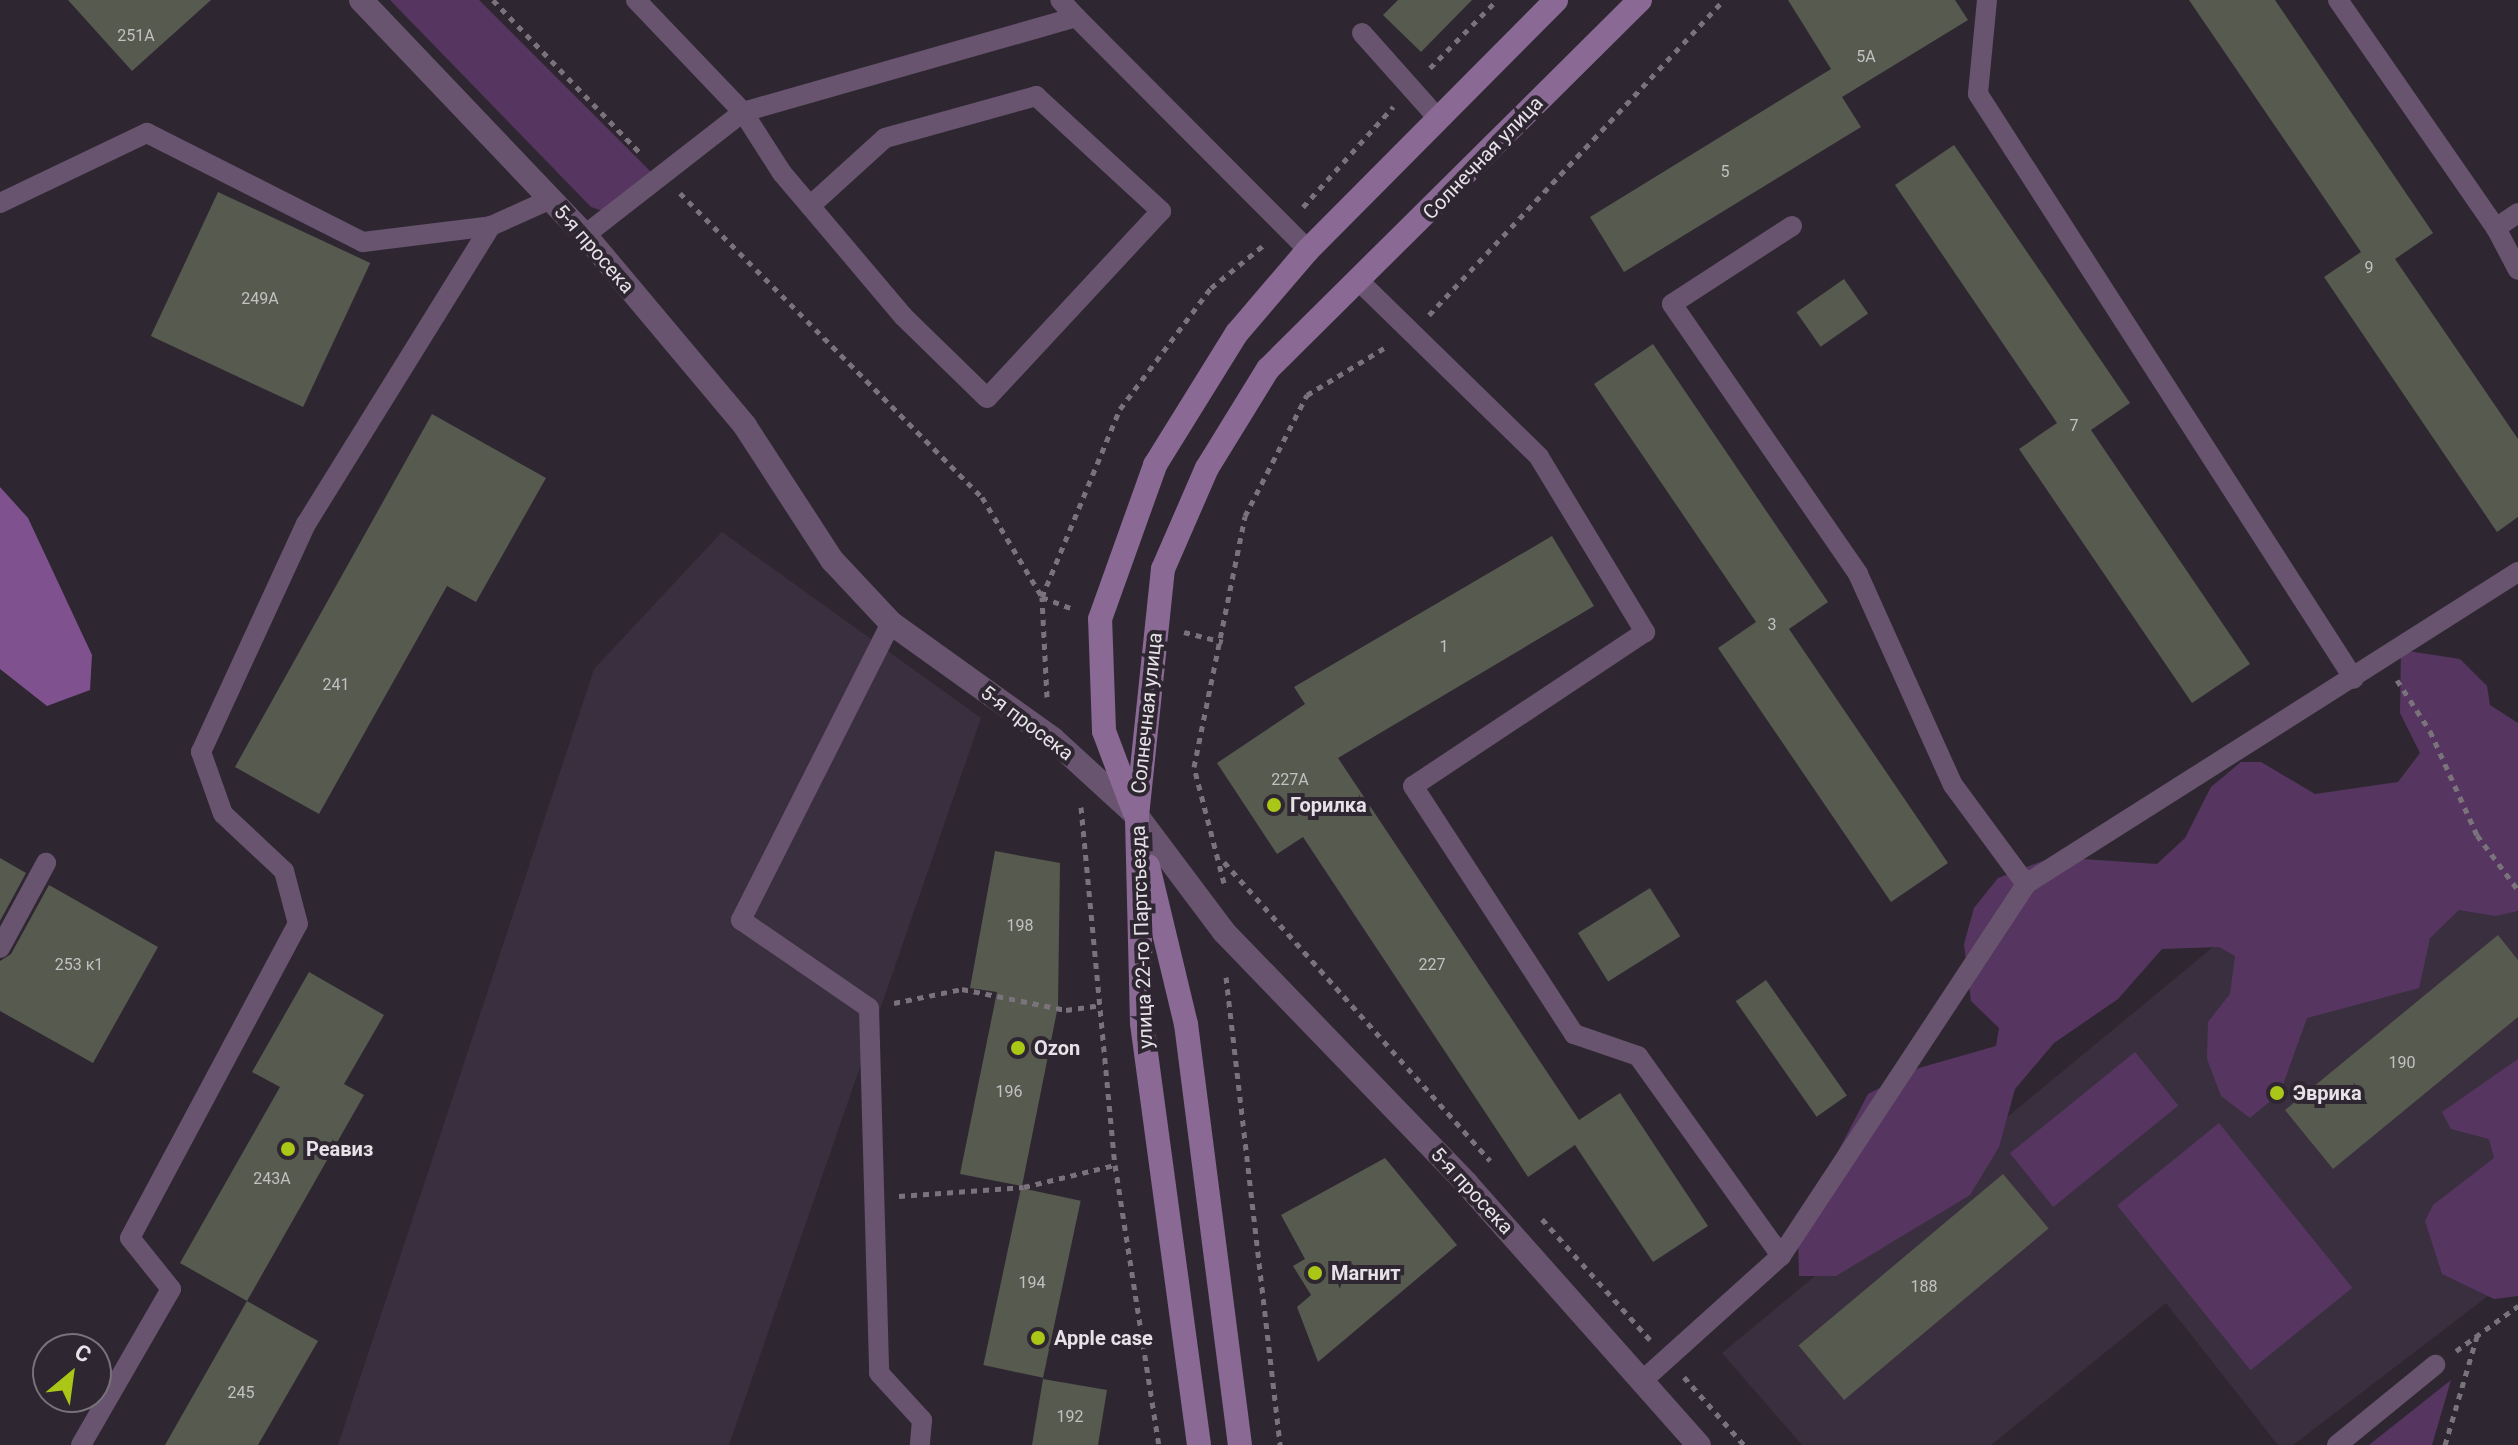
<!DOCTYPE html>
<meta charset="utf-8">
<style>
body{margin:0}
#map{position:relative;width:2518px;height:1445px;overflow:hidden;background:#2e2731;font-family:Roboto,sans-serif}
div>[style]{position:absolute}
.built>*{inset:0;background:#3a2f3e}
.green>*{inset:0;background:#563661;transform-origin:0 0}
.water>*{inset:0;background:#7f518e}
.building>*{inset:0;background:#575a4e;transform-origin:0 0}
.path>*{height:5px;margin-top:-2.5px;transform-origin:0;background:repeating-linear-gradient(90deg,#7a737c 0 6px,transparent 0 12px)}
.lane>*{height:20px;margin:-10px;padding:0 10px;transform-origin:10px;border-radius:10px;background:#68546e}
.street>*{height:24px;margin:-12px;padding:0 12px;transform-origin:12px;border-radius:12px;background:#68546e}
.secondary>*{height:24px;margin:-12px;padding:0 12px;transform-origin:12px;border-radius:12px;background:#8a6a95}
.dots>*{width:22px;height:22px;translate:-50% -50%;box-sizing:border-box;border:4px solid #2e2731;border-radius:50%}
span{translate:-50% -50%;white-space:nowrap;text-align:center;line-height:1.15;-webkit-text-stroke:8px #2e2731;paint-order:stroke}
.number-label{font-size:16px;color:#c3c0c2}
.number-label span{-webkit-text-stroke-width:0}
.street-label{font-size:20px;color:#e7e2e8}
.poi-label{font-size:20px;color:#e7e2e8;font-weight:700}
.left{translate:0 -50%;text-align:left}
.north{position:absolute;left:32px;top:1333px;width:80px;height:80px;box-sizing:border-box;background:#2e2731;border:2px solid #78727a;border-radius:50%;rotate:29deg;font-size:22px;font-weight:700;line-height:32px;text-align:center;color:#e7e2e8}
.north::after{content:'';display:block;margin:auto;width:28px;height:36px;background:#aac718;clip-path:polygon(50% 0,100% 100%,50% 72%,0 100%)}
</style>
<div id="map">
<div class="built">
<i style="clip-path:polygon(722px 532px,981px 718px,729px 1445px,338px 1445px,594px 669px)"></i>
<i style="clip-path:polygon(2414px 781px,2518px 913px,2518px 1273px,2293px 1445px,2278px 1445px,2166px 1303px,1991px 1445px,1802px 1445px,1722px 1353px)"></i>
</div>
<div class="green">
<i style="clip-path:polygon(390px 0,479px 0,653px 174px,618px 216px,591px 207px)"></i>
<i style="clip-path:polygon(2401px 650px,2460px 659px,2487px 686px,2490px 705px,2518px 723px,2518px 911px,2495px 916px,2459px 910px,2430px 938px,2419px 988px,2307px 1018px,2280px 1093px,2250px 1118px,2221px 1096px,2207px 1059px,2208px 1022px,2230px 994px,2235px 956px,2219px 947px,2162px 949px,2118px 999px,2054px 1043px,2015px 1089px,1999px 1147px,1970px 1195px,1836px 1276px,1799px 1276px,1798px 1238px,1806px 1213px,1868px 1094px,1919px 1068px,1996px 1046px,1999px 1028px,1971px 1001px,1964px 944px,1974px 908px,1998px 878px,2053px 857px,2157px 864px,2185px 838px,2211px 787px,2241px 762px,2261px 762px,2315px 794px,2398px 782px,2420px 753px,2400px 713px)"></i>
<i style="left:2135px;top:1052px;width:69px;height:161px;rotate:51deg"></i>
<i style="clip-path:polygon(2518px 1059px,2518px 1296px,2494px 1299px,2442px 1274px,2425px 1221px,2433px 1205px,2494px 1158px,2489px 1139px,2451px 1129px,2442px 1112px)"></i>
<i style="left:2219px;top:1123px;width:212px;height:131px;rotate:51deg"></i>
<i style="clip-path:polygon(2451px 1380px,2432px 1445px,2369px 1445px)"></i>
</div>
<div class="water">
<i style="clip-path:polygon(0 487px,28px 518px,92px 655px,90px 690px,47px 706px,0 669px)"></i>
</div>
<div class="building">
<i style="clip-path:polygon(68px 0,211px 0,132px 71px)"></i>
<i style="clip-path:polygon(1398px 0,1472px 0,1421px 52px,1383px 15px)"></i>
<i style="clip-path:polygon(1788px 0,1955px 0,1968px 20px,1842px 97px,1861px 127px,1624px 272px,1590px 217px,1831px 69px)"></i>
<i style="clip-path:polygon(2189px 0,2275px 0,2433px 233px,2395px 259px,2518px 439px,2518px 517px,2497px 532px,2324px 277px,2361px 252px)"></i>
<i style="clip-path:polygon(1954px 145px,2130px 403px,2091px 430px,2250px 664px,2192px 703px,2019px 449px,2057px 423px,1895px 185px)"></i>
<i style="left:218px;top:192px;width:168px;height:159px;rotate:25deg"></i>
<i style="left:1844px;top:279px;width:42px;height:58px;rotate:55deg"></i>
<i style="clip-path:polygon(1653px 344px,1828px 602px,1789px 629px,1948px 863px,1891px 902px,1718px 648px,1756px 622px,1594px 384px)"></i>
<i style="clip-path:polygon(432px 414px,546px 478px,476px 602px,447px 586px,319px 814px,235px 767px)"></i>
<i style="clip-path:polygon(1552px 536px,1594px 606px,1338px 758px,1579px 1120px,1620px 1093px,1708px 1226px,1653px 1262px,1575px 1145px,1528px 1177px,1303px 837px,1277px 854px,1217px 763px,1305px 704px,1294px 687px)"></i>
<i style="clip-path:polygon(995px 851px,1060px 863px,1058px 1006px,1022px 1186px,960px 1174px,997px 992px,970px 988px)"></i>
<i style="clip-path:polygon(0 858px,26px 873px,0 921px)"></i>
<i style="clip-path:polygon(49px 885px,158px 947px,93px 1063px,0 1011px,0 961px,11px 954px)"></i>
<i style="left:1650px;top:888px;width:57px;height:85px;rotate:58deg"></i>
<i style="clip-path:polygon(2498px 935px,2518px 960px,2518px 1017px,2333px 1169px,2285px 1110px)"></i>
<i style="clip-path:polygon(309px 972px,384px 1015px,344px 1084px,364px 1095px,247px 1301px,180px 1263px,280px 1087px,252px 1072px)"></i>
<i style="left:1766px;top:980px;width:141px;height:37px;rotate:55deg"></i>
<i style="clip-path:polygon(1385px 1158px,1457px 1245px,1318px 1362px,1297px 1307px,1311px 1295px,1293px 1266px,1305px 1259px,1281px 1215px)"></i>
<i style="left:2003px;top:1174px;width:71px;height:267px;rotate:50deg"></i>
<i style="left:1021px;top:1188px;width:61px;height:181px;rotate:12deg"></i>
<i style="clip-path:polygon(247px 1301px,318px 1341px,258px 1445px,165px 1445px)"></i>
<i style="clip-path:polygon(1043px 1379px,1107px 1390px,1098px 1445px,1032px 1445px)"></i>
</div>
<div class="path">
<i style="left:493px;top:0;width:215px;rotate:46.1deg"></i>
<i style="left:1430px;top:68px;width:95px;rotate:-45.4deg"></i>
<i style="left:680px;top:193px;width:429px;rotate:45.2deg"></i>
<i style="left:982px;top:497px;width:117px;rotate:59deg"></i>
<i style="left:1042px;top:597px;width:33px;rotate:21deg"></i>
<i style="left:1303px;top:207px;width:135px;rotate:-48deg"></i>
<i style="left:1429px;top:315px;width:432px;rotate:-46.9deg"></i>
<i style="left:1184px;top:632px;width:40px;rotate:14.4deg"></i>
<i style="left:2397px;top:680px;width:61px;rotate:57.1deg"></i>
<i style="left:2430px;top:731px;width:114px;rotate:65.7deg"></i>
<i style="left:2477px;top:835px;width:69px;rotate:53.3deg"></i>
<i style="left:1047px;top:697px;width:100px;rotate:-92.9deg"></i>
<i style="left:1042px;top:597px;width:204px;rotate:-67.5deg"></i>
<i style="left:1120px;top:409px;width:151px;rotate:-53.1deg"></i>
<i style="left:1211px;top:288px;width:70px;rotate:-39.2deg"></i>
<i style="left:1081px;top:807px;width:360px;rotate:84.6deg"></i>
<i style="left:1115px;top:1165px;width:283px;rotate:81.1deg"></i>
<i style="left:1224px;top:862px;width:400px;rotate:48.3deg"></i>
<i style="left:1224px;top:883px;width:120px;rotate:-104.5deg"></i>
<i style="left:1194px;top:767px;width:256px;rotate:-78.5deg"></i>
<i style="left:1245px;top:516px;width:136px;rotate:-62.9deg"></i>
<i style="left:1307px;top:395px;width:92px;rotate:-31.3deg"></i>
<i style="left:1226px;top:977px;width:471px;rotate:83.4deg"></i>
<i style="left:894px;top:1003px;width:69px;rotate:-11.6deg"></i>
<i style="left:962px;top:989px;width:106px;rotate:11.4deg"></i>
<i style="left:1066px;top:1010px;width:36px;rotate:-8deg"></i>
<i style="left:899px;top:1196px;width:125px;rotate:-4.1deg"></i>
<i style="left:1024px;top:1187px;width:94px;rotate:-13.6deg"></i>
<i style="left:1542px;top:1219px;width:162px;rotate:48.2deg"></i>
<i style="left:2456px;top:1351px;width:77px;rotate:-36deg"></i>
<i style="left:1684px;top:1377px;width:91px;rotate:48.6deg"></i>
<i style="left:2445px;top:1445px;width:114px;rotate:-73.6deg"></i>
</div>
<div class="lane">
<i style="left:1987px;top:0;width:94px;rotate:95.5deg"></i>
<i style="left:1978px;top:94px;width:695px;rotate:57.27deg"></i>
<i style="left:2338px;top:0;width:277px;rotate:55.3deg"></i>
<i style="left:1076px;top:17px;width:329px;rotate:45.1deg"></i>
<i style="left:1362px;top:33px;width:111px;rotate:48.3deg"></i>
<i style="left:0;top:203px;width:163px;rotate:-25.5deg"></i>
<i style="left:147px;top:133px;width:242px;rotate:26.8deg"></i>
<i style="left:363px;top:242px;width:129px;rotate:-7.1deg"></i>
<i style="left:491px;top:226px;width:66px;rotate:-24.2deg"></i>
<i style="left:810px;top:206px;width:101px;rotate:-42.2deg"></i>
<i style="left:885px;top:138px;width:157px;rotate:-15.5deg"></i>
<i style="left:1036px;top:96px;width:170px;rotate:42.6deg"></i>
<i style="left:1161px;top:211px;width:255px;rotate:132.9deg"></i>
<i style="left:987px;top:398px;width:117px;rotate:-135.7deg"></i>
<i style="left:903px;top:316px;width:144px;rotate:-130.2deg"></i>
<i style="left:810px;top:206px;width:43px;rotate:-130.3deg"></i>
<i style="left:782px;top:173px;width:72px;rotate:-122.6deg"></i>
<i style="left:743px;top:112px;width:346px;rotate:-15.9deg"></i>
<i style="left:1076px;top:17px;width:23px;rotate:-133deg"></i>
<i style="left:2518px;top:213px;width:27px;rotate:146deg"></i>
<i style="left:2496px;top:228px;width:47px;rotate:62.4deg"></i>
<i style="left:1792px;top:226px;width:143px;rotate:147deg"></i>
<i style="left:1672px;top:304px;width:328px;rotate:55.4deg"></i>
<i style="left:1858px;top:574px;width:231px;rotate:65.8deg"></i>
<i style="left:1953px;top:785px;width:123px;rotate:53.6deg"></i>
<i style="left:585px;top:235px;width:200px;rotate:-37.9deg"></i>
<i style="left:743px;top:112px;width:155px;rotate:-133.7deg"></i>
<i style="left:1361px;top:283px;width:249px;rotate:44.3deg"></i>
<i style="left:1539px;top:457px;width:205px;rotate:58.8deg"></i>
<i style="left:1645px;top:632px;width:278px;rotate:146.4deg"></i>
<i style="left:1413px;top:786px;width:296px;rotate:57deg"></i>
<i style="left:1574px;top:1034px;width:68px;rotate:19deg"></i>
<i style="left:1638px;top:1056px;width:246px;rotate:54.4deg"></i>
<i style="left:891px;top:623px;width:333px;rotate:116.8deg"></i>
<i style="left:741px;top:920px;width:155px;rotate:34.5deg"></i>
<i style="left:869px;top:1008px;width:365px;rotate:88.4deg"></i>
<i style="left:879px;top:1373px;width:64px;rotate:47.5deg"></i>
<i style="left:922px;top:1420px;width:25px;rotate:95deg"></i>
<i style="left:0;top:948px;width:97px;rotate:-61.6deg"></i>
<i style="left:1642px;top:1381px;width:187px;rotate:-42deg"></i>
<i style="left:1781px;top:1256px;width:445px;rotate:-56.6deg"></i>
<i style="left:2026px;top:884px;width:583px;rotate:-32.38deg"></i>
<i style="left:81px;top:1445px;width:180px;rotate:-60deg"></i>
<i style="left:171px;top:1289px;width:65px;rotate:-128.8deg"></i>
<i style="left:130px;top:1238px;width:356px;rotate:-61.9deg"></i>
<i style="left:298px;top:924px;width:55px;rotate:-104.8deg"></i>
<i style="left:284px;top:871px;width:83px;rotate:-136.9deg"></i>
<i style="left:223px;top:814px;width:66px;rotate:-109.5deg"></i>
<i style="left:201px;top:752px;width:251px;rotate:-65.3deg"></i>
<i style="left:306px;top:524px;width:351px;rotate:-58.2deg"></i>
<i style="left:2337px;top:1445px;width:127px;rotate:-39.2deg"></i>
</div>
<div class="street">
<i style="left:361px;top:0;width:325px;rotate:46.4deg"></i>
<i style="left:585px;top:235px;width:249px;rotate:50deg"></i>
<i style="left:745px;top:426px;width:160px;rotate:57deg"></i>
<i style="left:832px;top:560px;width:86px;rotate:46.9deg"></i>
<i style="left:891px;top:623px;width:199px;rotate:35.6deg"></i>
<i style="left:1053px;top:739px;width:114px;rotate:42.5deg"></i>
<i style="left:1137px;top:816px;width:145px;rotate:53.1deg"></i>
<i style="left:1224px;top:932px;width:349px;rotate:46deg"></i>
<i style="left:1466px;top:1183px;width:351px;rotate:48.4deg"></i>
</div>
<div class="secondary">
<i style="left:1134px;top:811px;width:85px;rotate:-110.6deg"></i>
<i style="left:1104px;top:731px;width:112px;rotate:-92deg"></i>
<i style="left:1100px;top:619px;width:164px;rotate:-70.3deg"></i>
<i style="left:1155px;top:465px;width:155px;rotate:-58.2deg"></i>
<i style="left:1237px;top:333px;width:109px;rotate:-49.5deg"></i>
<i style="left:1308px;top:250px;width:352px;rotate:-45.2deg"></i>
<i style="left:1148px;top:866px;width:163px;rotate:76.5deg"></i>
<i style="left:1186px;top:1024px;width:424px;rotate:82.7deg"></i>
<i style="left:1199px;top:1445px;width:426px;rotate:-97.7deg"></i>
<i style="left:1142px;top:1023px;width:207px;rotate:-91.4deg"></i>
<i style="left:1137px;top:816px;width:248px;rotate:-84deg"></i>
<i style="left:1163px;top:569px;width:110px;rotate:-66.5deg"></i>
<i style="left:1207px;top:468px;width:116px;rotate:-58.4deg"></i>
<i style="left:1268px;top:369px;width:524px;rotate:-44.77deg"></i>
</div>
<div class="dots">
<i style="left:1274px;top:805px;background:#aac718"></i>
<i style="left:1018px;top:1048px;background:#aac718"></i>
<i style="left:2277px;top:1093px;background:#aac718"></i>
<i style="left:288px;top:1149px;background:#aac718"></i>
<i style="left:1315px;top:1273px;background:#aac718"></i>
<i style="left:1038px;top:1338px;background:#aac718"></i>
</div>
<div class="number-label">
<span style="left:136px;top:36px">251А</span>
<span style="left:1866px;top:57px">5А</span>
<span style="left:1725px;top:172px">5</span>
<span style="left:2369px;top:268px">9</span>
<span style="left:260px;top:299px">249А</span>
<span style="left:2074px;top:426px">7</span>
<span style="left:1772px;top:625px">3</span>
<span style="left:1444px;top:647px">1</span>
<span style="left:336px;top:685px">241</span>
<span style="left:1290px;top:780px">227А</span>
<span style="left:1020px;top:926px">198</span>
<span style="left:79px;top:965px">253 к1</span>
<span style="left:1432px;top:965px">227</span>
<span style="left:2402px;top:1063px">190</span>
<span style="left:1009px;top:1092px">196</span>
<span style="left:272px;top:1179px">243А</span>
<span style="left:1032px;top:1283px">194</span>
<span style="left:1924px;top:1287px">188</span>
<span style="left:241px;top:1393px">245</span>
<span style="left:1070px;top:1417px">192</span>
</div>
<div class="street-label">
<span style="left:1483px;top:158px;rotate:-46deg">Солнечная улица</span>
<span style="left:594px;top:249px;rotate:49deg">5-я просека</span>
<span style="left:1147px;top:713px;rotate:-84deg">Солнечная улица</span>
<span style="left:1027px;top:723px;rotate:37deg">5-я просека</span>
<span style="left:1142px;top:937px;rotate:-92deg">улица 22-го Партсъезда</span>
<span style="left:1472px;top:1191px;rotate:47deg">5-я просека</span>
</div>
<div class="poi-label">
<span class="left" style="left:1290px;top:805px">Горилка</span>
<span class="left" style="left:1034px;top:1048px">Ozon</span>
<span class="left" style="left:2293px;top:1093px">Эврика</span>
<span class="left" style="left:306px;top:1149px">Реавиз</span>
<span class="left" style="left:1331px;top:1273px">Магнит</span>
<span class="left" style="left:1054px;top:1338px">Apple case</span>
</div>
<div class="north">С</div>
</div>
